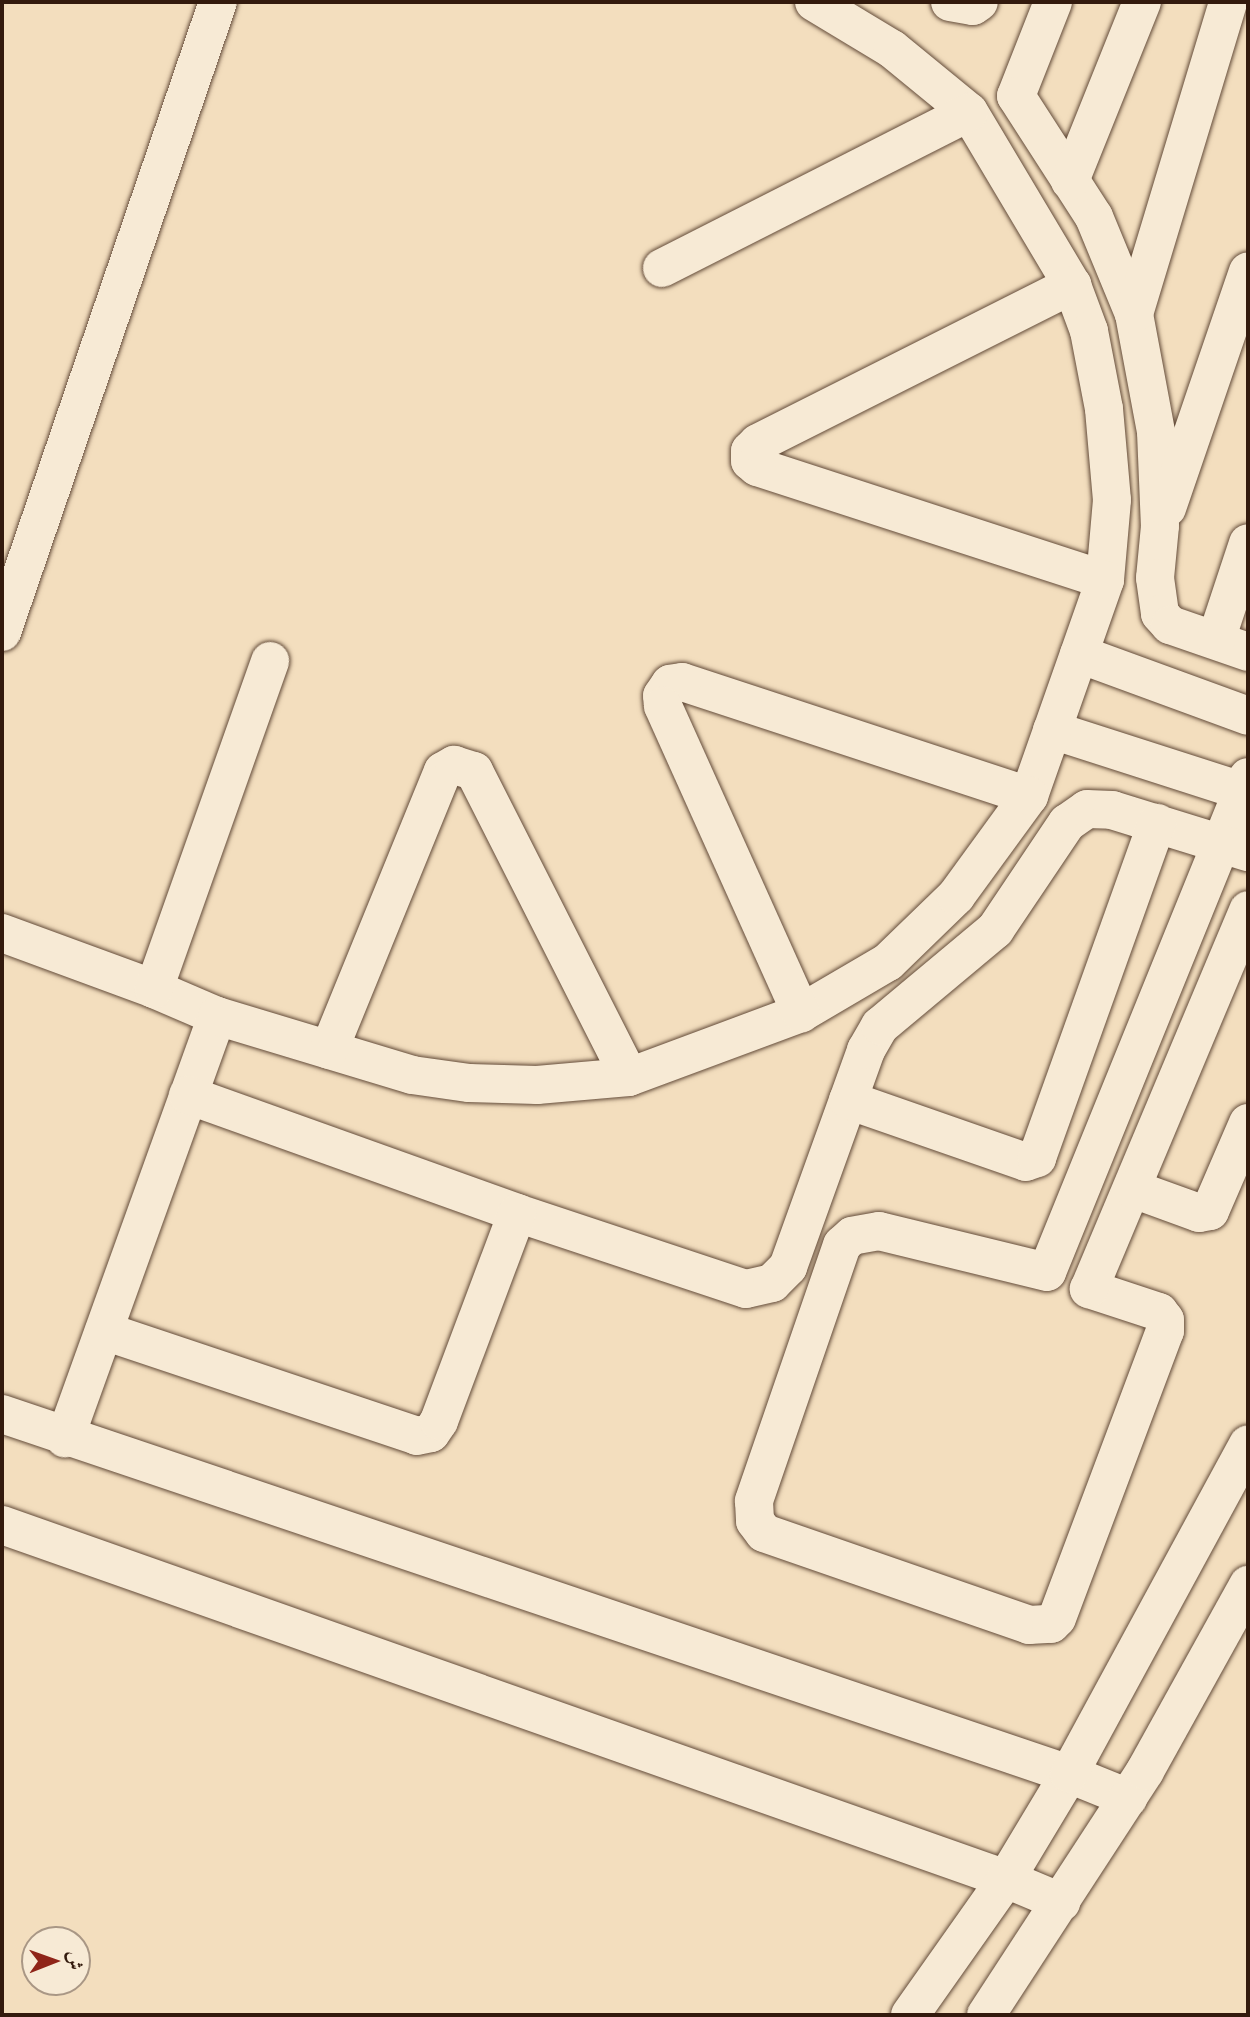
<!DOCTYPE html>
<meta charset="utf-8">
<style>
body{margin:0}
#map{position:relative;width:1250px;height:2017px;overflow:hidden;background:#f3debe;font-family:"IM FELL Double Pica",Amiri,serif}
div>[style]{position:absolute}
.roads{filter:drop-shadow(0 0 2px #634b39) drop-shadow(0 0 2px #634b39)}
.minor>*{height:38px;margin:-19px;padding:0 19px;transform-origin:19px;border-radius:19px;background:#f7ead5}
span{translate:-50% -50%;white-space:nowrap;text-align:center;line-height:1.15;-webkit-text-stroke:7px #f7ead5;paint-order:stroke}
.frame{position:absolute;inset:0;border:4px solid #331a0d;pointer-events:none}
.north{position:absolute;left:21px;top:1926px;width:70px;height:70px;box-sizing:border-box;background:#f7ead5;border:2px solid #a99785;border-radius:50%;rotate:89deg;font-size:19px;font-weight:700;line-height:28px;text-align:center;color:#331a0d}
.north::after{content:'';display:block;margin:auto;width:24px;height:32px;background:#8f2418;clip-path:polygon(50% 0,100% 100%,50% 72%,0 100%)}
</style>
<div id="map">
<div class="roads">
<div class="minor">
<i style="left:814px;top:2px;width:91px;rotate:31.1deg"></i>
<i style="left:892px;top:49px;width:99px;rotate:39.3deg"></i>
<i style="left:969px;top:112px;width:201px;rotate:59.2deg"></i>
<i style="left:1072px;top:285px;width:49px;rotate:69.7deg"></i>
<i style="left:1089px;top:331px;width:79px;rotate:79.1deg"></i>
<i style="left:1104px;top:409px;width:91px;rotate:85deg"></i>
<i style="left:1112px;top:500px;width:80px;rotate:95deg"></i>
<i style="left:950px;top:2px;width:23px;rotate:10deg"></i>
<i style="left:973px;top:6px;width:7px;rotate:-34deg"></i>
<i style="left:1053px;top:2px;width:101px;rotate:111.5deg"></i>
<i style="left:1016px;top:96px;width:144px;rotate:57.2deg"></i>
<i style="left:1094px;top:217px;width:105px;rotate:67.6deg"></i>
<i style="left:1134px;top:314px;width:120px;rotate:79.4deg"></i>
<i style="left:1156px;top:432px;width:94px;rotate:87.6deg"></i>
<i style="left:1160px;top:526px;width:52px;rotate:95.5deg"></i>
<i style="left:1155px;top:578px;width:36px;rotate:82deg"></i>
<i style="left:1160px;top:614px;width:15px;rotate:48deg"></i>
<i style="left:1170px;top:625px;width:83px;rotate:19.1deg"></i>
<i style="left:1070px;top:181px;width:193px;rotate:-68.1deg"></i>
<i style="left:662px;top:268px;width:344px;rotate:-26.9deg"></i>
<i style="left:1134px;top:314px;width:326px;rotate:-73.2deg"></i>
<i style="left:1167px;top:508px;width:250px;rotate:-71.1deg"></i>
<i style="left:2px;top:632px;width:666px;rotate:-71.08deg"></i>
<i style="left:1216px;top:640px;width:102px;rotate:-71.7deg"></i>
<i style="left:1079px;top:654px;width:180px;rotate:20.1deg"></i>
<i style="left:1052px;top:730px;width:206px;rotate:17.8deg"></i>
<i style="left:1248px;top:777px;width:534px;rotate:112.1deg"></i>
<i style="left:1047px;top:1272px;width:173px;rotate:-166.3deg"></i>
<i style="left:879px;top:1231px;width:27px;rotate:170deg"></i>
<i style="left:852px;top:1236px;width:13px;rotate:138deg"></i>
<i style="left:842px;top:1245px;width:271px;rotate:109deg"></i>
<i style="left:754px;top:1501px;width:20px;rotate:87deg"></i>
<i style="left:755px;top:1521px;width:15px;rotate:53deg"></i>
<i style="left:764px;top:1533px;width:281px;rotate:19.1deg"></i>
<i style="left:1029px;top:1625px;width:22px;rotate:-3deg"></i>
<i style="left:1051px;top:1624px;width:8px;rotate:-45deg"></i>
<i style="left:1057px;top:1618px;width:307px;rotate:-69.4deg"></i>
<i style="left:1165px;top:1331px;width:11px;rotate:-90deg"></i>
<i style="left:1165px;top:1320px;width:10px;rotate:-127deg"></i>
<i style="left:1159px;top:1312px;width:74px;rotate:-161.8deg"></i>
<i style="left:1089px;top:1289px;width:411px;rotate:-67.2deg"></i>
<i style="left:1029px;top:796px;width:229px;rotate:-70.6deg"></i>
<i style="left:1105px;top:580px;width:366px;rotate:-162deg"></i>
<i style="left:757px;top:467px;width:9px;rotate:-139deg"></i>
<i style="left:750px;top:461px;width:10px;rotate:-90deg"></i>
<i style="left:750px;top:451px;width:11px;rotate:-45deg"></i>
<i style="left:758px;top:443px;width:352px;rotate:-26.7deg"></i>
<i style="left:2px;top:933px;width:162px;rotate:20.2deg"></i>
<i style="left:154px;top:989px;width:69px;rotate:23.2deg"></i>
<i style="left:217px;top:1016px;width:449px;rotate:109.8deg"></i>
<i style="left:154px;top:989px;width:348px;rotate:-70.5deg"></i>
<i style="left:217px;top:1016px;width:204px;rotate:16.8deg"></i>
<i style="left:412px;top:1075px;width:58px;rotate:8deg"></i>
<i style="left:469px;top:1083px;width:68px;rotate:1.7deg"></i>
<i style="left:537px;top:1085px;width:92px;rotate:-5deg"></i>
<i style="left:629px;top:1077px;width:184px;rotate:-20.4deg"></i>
<i style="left:801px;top:1013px;width:101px;rotate:-30.4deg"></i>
<i style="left:888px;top:962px;width:95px;rotate:-44.1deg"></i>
<i style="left:956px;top:896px;width:124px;rotate:-53.9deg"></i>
<i style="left:1029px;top:796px;width:365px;rotate:-161.8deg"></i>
<i style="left:682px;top:682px;width:12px;rotate:171deg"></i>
<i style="left:670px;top:684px;width:14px;rotate:124deg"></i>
<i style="left:662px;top:696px;width:10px;rotate:84deg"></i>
<i style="left:663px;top:706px;width:337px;rotate:65.8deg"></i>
<i style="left:329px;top:1050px;width:301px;rotate:-67.8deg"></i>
<i style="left:443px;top:771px;width:13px;rotate:-29deg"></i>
<i style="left:454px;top:765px;width:21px;rotate:17deg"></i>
<i style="left:474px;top:771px;width:343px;rotate:63.1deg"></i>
<i style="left:188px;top:1095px;width:350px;rotate:19.7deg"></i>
<i style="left:517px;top:1213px;width:241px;rotate:18.4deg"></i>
<i style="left:746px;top:1289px;width:27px;rotate:-13deg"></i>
<i style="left:772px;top:1283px;width:23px;rotate:-45deg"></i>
<i style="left:788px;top:1267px;width:231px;rotate:-70.2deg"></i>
<i style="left:866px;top:1050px;width:28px;rotate:-60deg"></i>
<i style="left:880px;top:1026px;width:150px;rotate:-39.9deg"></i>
<i style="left:995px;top:930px;width:129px;rotate:-56.1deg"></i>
<i style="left:1067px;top:823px;width:24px;rotate:-35deg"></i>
<i style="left:1087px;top:809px;width:25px;rotate:2deg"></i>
<i style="left:1112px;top:810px;width:142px;rotate:17.2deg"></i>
<i style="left:848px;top:1100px;width:188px;rotate:19.2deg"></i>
<i style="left:1026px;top:1162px;width:12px;rotate:-20deg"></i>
<i style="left:1037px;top:1158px;width:356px;rotate:-70.3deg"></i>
<i style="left:1133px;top:1189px;width:70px;rotate:20deg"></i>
<i style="left:1199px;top:1213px;width:11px;rotate:-10deg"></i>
<i style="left:1210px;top:1211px;width:96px;rotate:-66.6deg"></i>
<i style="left:104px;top:1331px;width:330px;rotate:18.5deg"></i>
<i style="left:417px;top:1436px;width:14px;rotate:-12deg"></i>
<i style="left:431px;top:1433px;width:14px;rotate:-56deg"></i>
<i style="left:439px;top:1421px;width:222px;rotate:-69.4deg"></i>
<i style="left:2px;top:1414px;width:1126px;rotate:18.64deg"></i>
<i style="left:1069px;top:1774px;width:64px;rotate:22.1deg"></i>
<i style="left:2px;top:1525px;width:1065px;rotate:19.42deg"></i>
<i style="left:1006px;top:1879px;width:60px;rotate:22.7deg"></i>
<i style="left:910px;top:2015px;width:166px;rotate:-54.8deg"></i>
<i style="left:1006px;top:1879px;width:122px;rotate:-59deg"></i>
<i style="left:1069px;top:1774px;width:375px;rotate:-61.5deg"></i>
<i style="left:986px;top:2015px;width:291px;rotate:-56.9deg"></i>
<i style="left:1145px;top:1771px;width:213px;rotate:-61deg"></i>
</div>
</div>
<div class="frame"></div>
<div class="north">ش</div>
</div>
